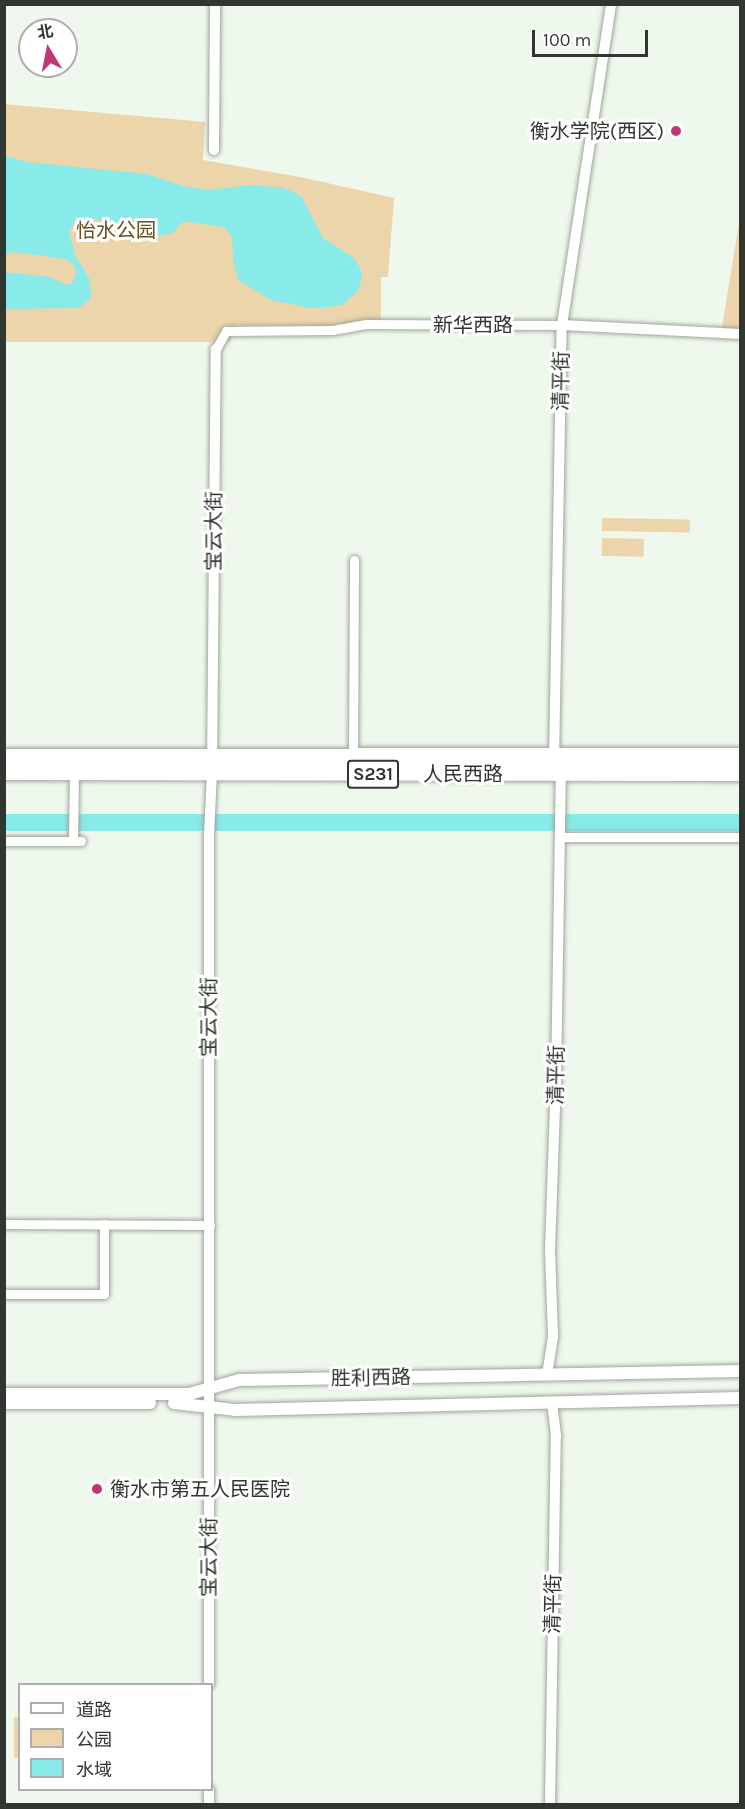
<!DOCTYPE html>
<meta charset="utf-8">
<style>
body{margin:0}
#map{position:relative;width:745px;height:1809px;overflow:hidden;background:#eff8ec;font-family:Karla,"Noto Sans SC",sans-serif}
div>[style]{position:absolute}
.green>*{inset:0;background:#ecd5aa;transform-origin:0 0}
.water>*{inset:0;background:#88eae9;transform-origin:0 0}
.roads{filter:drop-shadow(0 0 2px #9ea69c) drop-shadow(0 0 2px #9ea69c)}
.minor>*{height:9px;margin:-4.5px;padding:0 4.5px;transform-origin:4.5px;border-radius:4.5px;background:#fff}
.tertiary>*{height:10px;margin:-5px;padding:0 5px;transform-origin:5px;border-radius:5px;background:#fff}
.secondary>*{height:12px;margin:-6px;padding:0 6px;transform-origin:6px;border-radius:6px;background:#fff}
.primary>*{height:14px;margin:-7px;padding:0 7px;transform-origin:7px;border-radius:7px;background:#fff}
.dots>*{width:16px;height:16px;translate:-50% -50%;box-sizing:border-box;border:3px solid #fff;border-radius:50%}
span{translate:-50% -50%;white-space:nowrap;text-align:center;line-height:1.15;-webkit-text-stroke:6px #fff;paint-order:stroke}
.shield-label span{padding:2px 4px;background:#fff;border:2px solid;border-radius:4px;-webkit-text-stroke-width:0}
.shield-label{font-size:18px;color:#323631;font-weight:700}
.poi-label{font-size:20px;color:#323631}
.right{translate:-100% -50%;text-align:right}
.left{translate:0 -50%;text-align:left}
.park-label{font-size:20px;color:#684f1d}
.street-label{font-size:20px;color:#323631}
.frame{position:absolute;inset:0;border:6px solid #323631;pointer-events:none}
.legend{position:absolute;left:18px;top:1683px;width:195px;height:108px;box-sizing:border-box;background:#fff;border:2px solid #adafad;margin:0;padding:8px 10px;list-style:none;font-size:18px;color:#323631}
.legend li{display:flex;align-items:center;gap:12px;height:30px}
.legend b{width:30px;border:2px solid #adafad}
.north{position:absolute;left:18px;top:18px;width:60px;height:60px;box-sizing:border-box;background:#fff;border:2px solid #adafad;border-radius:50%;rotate:350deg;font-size:16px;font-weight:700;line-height:24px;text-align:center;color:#323631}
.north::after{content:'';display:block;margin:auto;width:21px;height:27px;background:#bf3673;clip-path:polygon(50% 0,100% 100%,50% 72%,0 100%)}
.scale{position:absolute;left:532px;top:30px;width:116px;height:27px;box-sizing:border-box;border:3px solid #323631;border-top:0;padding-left:8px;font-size:18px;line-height:21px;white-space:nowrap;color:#323631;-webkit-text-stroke:4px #fff;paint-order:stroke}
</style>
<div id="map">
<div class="green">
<i style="clip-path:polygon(4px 104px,205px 122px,203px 160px,305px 178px,394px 198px,388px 277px,381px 277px,381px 327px,237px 325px,230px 342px,5px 342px)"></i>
<i style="clip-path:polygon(740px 218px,740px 339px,720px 339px)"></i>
<i style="left:602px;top:518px;width:88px;height:13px;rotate:1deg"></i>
<i style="left:602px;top:538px;width:42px;height:18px;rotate:1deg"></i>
<i style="left:14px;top:1717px;width:5px;height:41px"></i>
</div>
<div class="water">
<i style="clip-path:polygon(5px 156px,27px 162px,147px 174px,183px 186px,208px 190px,250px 185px,284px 188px,301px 196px,323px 238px,354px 258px,360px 268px,362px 278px,358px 291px,342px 305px,328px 307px,310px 308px,271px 300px,238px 280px,233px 260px,232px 236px,224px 227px,187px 222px,181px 223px,173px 233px,156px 236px,132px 232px,108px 221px,88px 218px,76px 221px,69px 231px,75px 255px,90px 280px,91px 297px,85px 304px,77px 308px,5px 309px,5px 272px,50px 277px,67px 285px,72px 283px,76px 273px,74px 265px,65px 259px,13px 252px,5px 255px)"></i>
<i style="left:5px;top:814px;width:735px;height:17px"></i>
</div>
<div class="roads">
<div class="minor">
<i style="left:216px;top:349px;width:21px;rotate:-61deg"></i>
<i style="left:226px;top:331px;width:106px;rotate:-0.5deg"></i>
<i style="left:332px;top:330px;width:36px;rotate:-10deg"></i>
<i style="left:367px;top:324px;width:195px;rotate:0.3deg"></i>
<i style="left:4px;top:753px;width:736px;rotate:-0.08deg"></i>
<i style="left:353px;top:759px;width:199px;rotate:-89.7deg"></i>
<i style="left:559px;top:837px;width:181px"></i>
<i style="left:4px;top:841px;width:77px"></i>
<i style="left:73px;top:841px;width:68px;rotate:-89.2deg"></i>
<i style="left:4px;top:1224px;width:206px;rotate:0.3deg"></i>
<i style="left:4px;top:1294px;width:100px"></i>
<i style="left:104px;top:1294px;width:70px;rotate:-90deg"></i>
</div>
<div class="tertiary">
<i style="left:214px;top:150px;width:146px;rotate:-89.6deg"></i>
<i style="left:562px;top:325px;width:178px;rotate:2.9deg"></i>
<i style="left:554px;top:762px;width:437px;rotate:-89deg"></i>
<i style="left:562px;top:325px;width:325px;rotate:-81.3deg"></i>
<i style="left:547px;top:1375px;width:39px;rotate:-81deg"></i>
<i style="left:553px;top:1336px;width:86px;rotate:-92deg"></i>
<i style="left:550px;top:1250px;width:168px;rotate:-88deg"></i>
<i style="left:556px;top:1082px;width:308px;rotate:-89.1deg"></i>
<i style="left:209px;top:1684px;width:850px;rotate:-90deg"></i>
<i style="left:209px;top:834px;width:61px;rotate:-87.2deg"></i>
<i style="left:212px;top:773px;width:424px;rotate:-89.5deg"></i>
<i style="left:209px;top:1804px;width:14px;rotate:-90deg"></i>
<i style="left:550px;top:1804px;width:369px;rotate:-89.1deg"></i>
<i style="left:556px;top:1435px;width:31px;rotate:-97deg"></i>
</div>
<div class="secondary">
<i style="left:4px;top:1394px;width:185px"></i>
<i style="left:189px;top:1394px;width:52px;rotate:-15.6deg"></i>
<i style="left:239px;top:1380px;width:501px;rotate:-1.03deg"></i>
<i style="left:4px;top:1403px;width:146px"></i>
<i style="left:174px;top:1403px;width:61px;rotate:6.5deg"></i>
<i style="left:235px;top:1410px;width:505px;rotate:-1.36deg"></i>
</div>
<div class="primary">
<i style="left:4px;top:762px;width:736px"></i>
<i style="left:4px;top:773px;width:736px;rotate:0.08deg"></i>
</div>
</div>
<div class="dots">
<i style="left:676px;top:131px;background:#bf3673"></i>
<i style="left:97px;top:1489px;background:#bf3673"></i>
</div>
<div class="shield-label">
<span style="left:373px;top:774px">S231</span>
</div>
<div class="poi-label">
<span class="right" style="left:664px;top:131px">衡水学院(西区)</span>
<span class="left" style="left:110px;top:1489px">衡水市第五人民医院</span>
</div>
<div class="park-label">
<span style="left:116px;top:230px">怡水公园</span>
</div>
<div class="street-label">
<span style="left:473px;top:325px">新华西路</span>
<span style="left:561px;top:381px;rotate:-89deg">清平街</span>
<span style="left:214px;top:531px;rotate:-90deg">宝云大街</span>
<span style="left:463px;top:774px">人民西路</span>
<span style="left:209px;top:1017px;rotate:-90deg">宝云大街</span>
<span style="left:556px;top:1075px;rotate:-89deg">清平街</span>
<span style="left:371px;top:1378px;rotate:-1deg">胜利西路</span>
<span style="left:209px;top:1557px;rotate:-90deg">宝云大街</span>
<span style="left:553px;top:1604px;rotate:-89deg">清平街</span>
</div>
<div class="frame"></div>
<ul class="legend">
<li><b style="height:8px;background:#fff"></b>道路</li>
<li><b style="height:16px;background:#ecd5aa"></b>公园</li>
<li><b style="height:16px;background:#88eae9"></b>水域</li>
</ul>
<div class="north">北</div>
<div class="scale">100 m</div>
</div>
